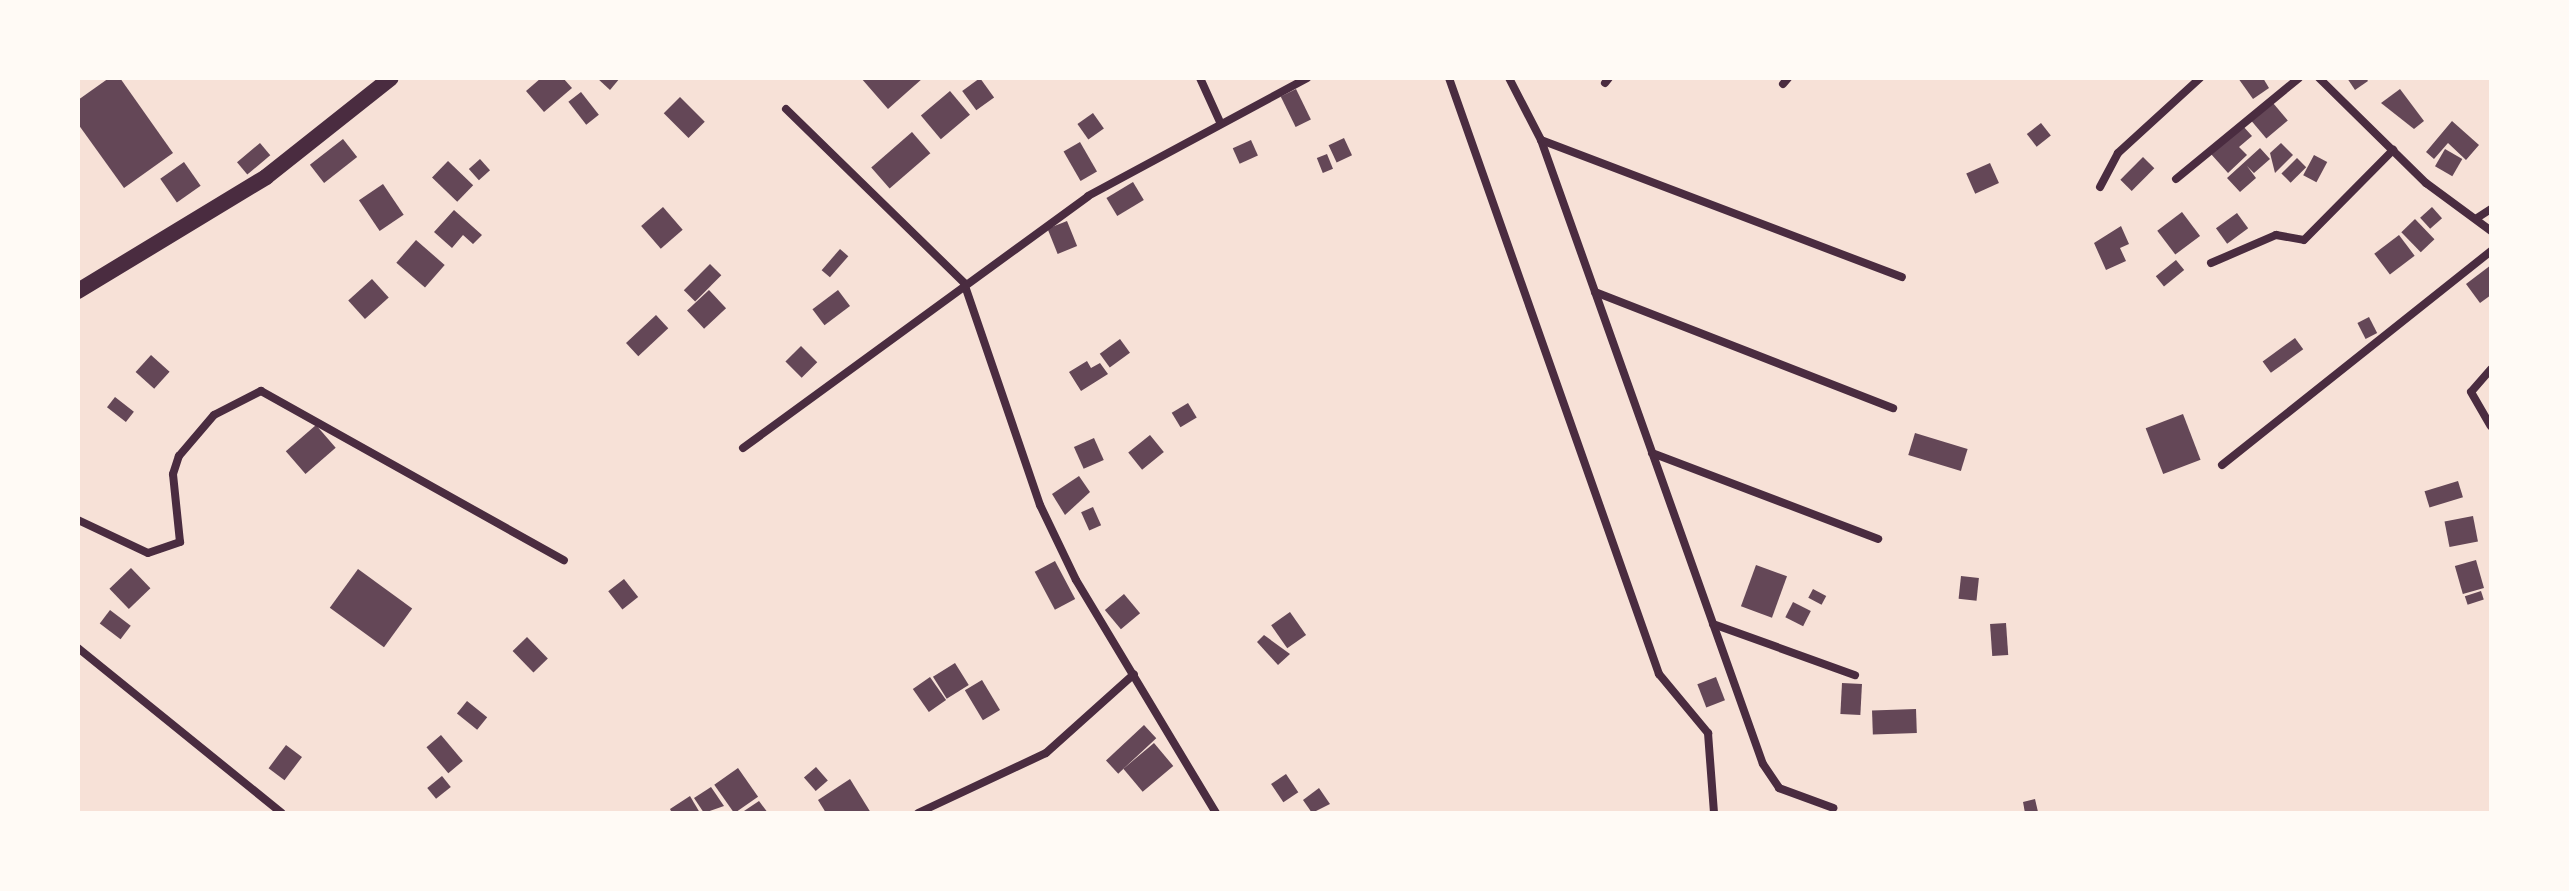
<!DOCTYPE html>
<style>
body{margin:0}
#map{position:relative;width:2569px;height:891px;overflow:hidden;background:#f7e1d7;font-family:Quicksand,sans-serif}
div>[style]{position:absolute}
.building>*{inset:0;background:#644757;transform-origin:0 0}
.minor>*{height:8px;margin:-4px;padding:0 4px;transform-origin:4px;border-radius:4px;background:#4a2c40}
.secondary>*{height:16px;margin:-8px;padding:0 8px;transform-origin:8px;border-radius:8px;background:#4a2c40}
span{translate:-50% -50%;white-space:nowrap;text-align:center;line-height:1.15;-webkit-text-stroke:8px #fffaf5;paint-order:stroke}
.frame{position:absolute;inset:0;border:80px solid #fffaf5;pointer-events:none}
</style>
<div id="map">
<div class="building">
<i style="clip-path:polygon(109px 78px,120px 78px,173px 153px,124px 188px,78px 124px,78px 100px)"></i>
<i style="clip-path:polygon(541px 78px,563px 78px,572px 88px,544px 112px,526px 91px)"></i>
<i style="clip-path:polygon(597px 78px,620px 78px,610px 90px)"></i>
<i style="clip-path:polygon(861px 78px,923px 78px,888px 109px)"></i>
<i style="left:980px;top:78px;width:24px;height:22px;rotate:54deg"></i>
<i style="clip-path:polygon(2238px 78px,2263px 78px,2269px 88px,2253px 99px)"></i>
<i style="clip-path:polygon(2347px 78px,2366px 78px,2368px 81px,2355px 90px)"></i>
<i style="left:1296px;top:89px;width:34px;height:17px;rotate:64deg"></i>
<i style="clip-path:polygon(2400px 89px,2424px 121px,2414px 129px,2381px 103px)"></i>
<i style="left:950px;top:91px;width:31px;height:38px;rotate:50deg"></i>
<i style="left:581px;top:92px;width:29px;height:16px;rotate:52deg"></i>
<i style="left:680px;top:97px;width:35px;height:23px;rotate:45deg"></i>
<i style="left:2273px;top:103px;width:23px;height:28px;rotate:50deg"></i>
<i style="left:1093px;top:113px;width:19px;height:19px;rotate:55deg"></i>
<i style="clip-path:polygon(2452px 121px,2479px 145px,2466px 160px,2448px 143px,2434px 159px,2426px 152px)"></i>
<i style="left:2041px;top:123px;width:16px;height:18px;rotate:52deg"></i>
<i style="clip-path:polygon(2242px 125px,2252px 136px,2239px 147px,2247px 155px,2228px 173px,2211px 154px)"></i>
<i style="left:912px;top:132px;width:28px;height:54px;rotate:49deg"></i>
<i style="left:1344px;top:138px;width:19px;height:17px;rotate:65deg"></i>
<i style="left:343px;top:139px;width:23px;height:42px;rotate:52deg"></i>
<i style="left:1251px;top:140px;width:17px;height:20px;rotate:66deg"></i>
<i style="left:1080px;top:142px;width:34px;height:19px;rotate:60deg"></i>
<i style="left:260px;top:143px;width:16px;height:30px;rotate:50deg"></i>
<i style="clip-path:polygon(2281px 143px,2293px 155px,2275px 173px,2270px 153px)"></i>
<i style="clip-path:polygon(2260px 148px,2270px 159px,2254px 173px,2247px 166px,2256px 178px,2240px 192px,2227px 178px)"></i>
<i style="left:2445px;top:149px;width:20px;height:20px;rotate:30deg"></i>
<i style="left:1327px;top:154px;width:16px;height:11px;rotate:68deg"></i>
<i style="left:2314px;top:155px;width:15px;height:23px;rotate:28deg"></i>
<i style="left:2143px;top:157px;width:16px;height:32px;rotate:45deg"></i>
<i style="left:2297px;top:158px;width:13px;height:22px;rotate:45deg"></i>
<i style="left:480px;top:159px;width:15px;height:15px;rotate:48deg"></i>
<i style="left:448px;top:161px;width:35px;height:23px;rotate:44deg"></i>
<i style="left:184px;top:162px;width:29px;height:29px;rotate:55deg"></i>
<i style="left:1990px;top:163px;width:22px;height:26px;rotate:66deg"></i>
<i style="left:1133px;top:182px;width:21px;height:31px;rotate:59deg"></i>
<i style="left:383px;top:184px;width:37px;height:29px;rotate:56deg"></i>
<i style="left:663px;top:207px;width:30px;height:29px;rotate:49deg"></i>
<i style="left:2432px;top:207px;width:15px;height:16px;rotate:48deg"></i>
<i style="clip-path:polygon(454px 210px,482px 235px,473px 244px,463px 235px,452px 248px,434px 232px)"></i>
<i style="left:2182px;top:212px;width:30px;height:31px;rotate:53deg"></i>
<i style="left:2237px;top:213px;width:19px;height:26px;rotate:54deg"></i>
<i style="left:2415px;top:219px;width:28px;height:19px;rotate:46deg"></i>
<i style="left:1067px;top:221px;width:27px;height:21px;rotate:68deg"></i>
<i style="clip-path:polygon(2121px 226px,2129px 244px,2120px 248px,2126px 261px,2106px 270px,2094px 243px)"></i>
<i style="left:2399px;top:235px;width:26px;height:31px;rotate:53deg"></i>
<i style="left:416px;top:240px;width:38px;height:30px;rotate:41deg"></i>
<i style="left:840px;top:249px;width:11px;height:28px;rotate:41deg"></i>
<i style="left:2176px;top:260px;width:13px;height:26px;rotate:51deg"></i>
<i style="left:710px;top:264px;width:16px;height:37px;rotate:45deg"></i>
<i style="clip-path:polygon(2491px 265px,2491px 295px,2480px 303px,2466px 284px)"></i>
<i style="left:372px;top:279px;width:25px;height:32px;rotate:48deg"></i>
<i style="left:709px;top:290px;width:25px;height:30px;rotate:47deg"></i>
<i style="left:838px;top:290px;width:20px;height:32px;rotate:53deg"></i>
<i style="left:656px;top:315px;width:18px;height:41px;rotate:47deg"></i>
<i style="left:2369px;top:317px;width:18px;height:13px;rotate:63deg"></i>
<i style="left:2295px;top:338px;width:14px;height:40px;rotate:54deg"></i>
<i style="left:1120px;top:339px;width:17px;height:25px;rotate:54deg"></i>
<i style="left:801px;top:346px;width:23px;height:22px;rotate:45deg"></i>
<i style="left:151px;top:355px;width:25px;height:23px;rotate:42deg"></i>
<i style="clip-path:polygon(1087px 361px,1091px 368px,1100px 363px,1108px 374px,1081px 391px,1069px 372px)"></i>
<i style="left:115px;top:397px;width:24px;height:13px;rotate:38deg"></i>
<i style="left:1188px;top:403px;width:17px;height:19px;rotate:59deg"></i>
<i style="left:2183px;top:414px;width:49px;height:40px;rotate:69deg"></i>
<i style="left:316px;top:425px;width:30px;height:40px;rotate:49deg"></i>
<i style="left:1915px;top:433px;width:55px;height:23px;rotate:17deg"></i>
<i style="left:1150px;top:435px;width:22px;height:28px;rotate:51deg"></i>
<i style="left:1094px;top:438px;width:24px;height:22px;rotate:66deg"></i>
<i style="clip-path:polygon(1079px 476px,1090px 492px,1065px 515px,1052px 494px)"></i>
<i style="left:2458px;top:481px;width:17px;height:35px;rotate:73deg"></i>
<i style="left:1093px;top:507px;width:20px;height:13px;rotate:66deg"></i>
<i style="left:2473px;top:516px;width:26px;height:29px;rotate:79deg"></i>
<i style="left:2476px;top:560px;width:29px;height:22px;rotate:74deg"></i>
<i style="left:1055px;top:561px;width:43px;height:23px;rotate:62deg"></i>
<i style="left:1756px;top:565px;width:33px;height:44px;rotate:20deg"></i>
<i style="left:131px;top:568px;width:28px;height:30px;rotate:46deg"></i>
<i style="left:358px;top:569px;width:67px;height:48px;rotate:36deg"></i>
<i style="left:1961px;top:576px;width:18px;height:23px;rotate:6deg"></i>
<i style="left:624px;top:579px;width:23px;height:20px;rotate:52deg"></i>
<i style="left:1813px;top:589px;width:15px;height:10px;rotate:28deg"></i>
<i style="left:2481px;top:591px;width:9px;height:17px;rotate:72deg"></i>
<i style="left:1124px;top:594px;width:25px;height:25px;rotate:50deg"></i>
<i style="left:1793px;top:602px;width:20px;height:17px;rotate:27deg"></i>
<i style="left:110px;top:610px;width:26px;height:17px;rotate:37deg"></i>
<i style="left:1290px;top:612px;width:28px;height:23px;rotate:55deg"></i>
<i style="left:2006px;top:623px;width:32px;height:16px;rotate:86deg"></i>
<i style="clip-path:polygon(1264px 635px,1290px 654px,1278px 665px,1257px 642px)"></i>
<i style="left:527px;top:637px;width:30px;height:20px;rotate:46deg"></i>
<i style="left:955px;top:663px;width:26px;height:26px;rotate:58deg"></i>
<i style="left:930px;top:677px;width:28px;height:21px;rotate:55deg"></i>
<i style="left:1716px;top:677px;width:25px;height:20px;rotate:69deg"></i>
<i style="left:982px;top:680px;width:35px;height:20px;rotate:59deg"></i>
<i style="left:1842px;top:683px;width:20px;height:31px;rotate:3deg"></i>
<i style="left:467px;top:701px;width:26px;height:16px;rotate:39deg"></i>
<i style="left:1916px;top:709px;width:24px;height:44px;rotate:88deg"></i>
<i style="left:1144px;top:725px;width:18px;height:52px;rotate:47deg"></i>
<i style="left:441px;top:735px;width:34px;height:19px;rotate:50deg"></i>
<i style="left:1154px;top:743px;width:30px;height:40px;rotate:50deg"></i>
<i style="left:286px;top:745px;width:20px;height:29px;rotate:37deg"></i>
<i style="left:816px;top:767px;width:18px;height:16px;rotate:49deg"></i>
<i style="left:738px;top:768px;width:35px;height:29px;rotate:55deg"></i>
<i style="left:1286px;top:774px;width:22px;height:18px;rotate:56deg"></i>
<i style="left:442px;top:776px;width:14px;height:19px;rotate:51deg"></i>
<i style="clip-path:polygon(850px 779px,871px 813px,826px 813px,818px 800px)"></i>
<i style="clip-path:polygon(711px 787px,724px 806px,704px 813px,694px 798px)"></i>
<i style="clip-path:polygon(1319px 788px,1330px 804px,1312px 813px,1303px 800px)"></i>
<i style="clip-path:polygon(690px 796px,700px 813px,672px 813px,670px 809px)"></i>
<i style="clip-path:polygon(2035px 799px,2038px 812px,2025px 813px,2023px 802px)"></i>
<i style="clip-path:polygon(759px 801px,768px 813px,741px 813px)"></i>
</div>
<div class="minor">
<i style="left:1200px;top:78px;width:48px;rotate:65.6deg"></i>
<i style="left:1449px;top:78px;width:632px;rotate:70.59deg"></i>
<i style="left:1659px;top:674px;width:77px;rotate:50.3deg"></i>
<i style="left:1708px;top:733px;width:80px;rotate:85.7deg"></i>
<i style="left:1509px;top:78px;width:70px;rotate:62.7deg"></i>
<i style="left:1541px;top:140px;width:662px;rotate:70.42deg"></i>
<i style="left:1763px;top:764px;width:29px;rotate:56deg"></i>
<i style="left:1779px;top:788px;width:58px;rotate:20.3deg"></i>
<i style="left:2319px;top:78px;width:150px;rotate:44.5deg"></i>
<i style="left:2426px;top:183px;width:81px;rotate:36.4deg"></i>
<i style="left:1605px;top:83px;width:6px;rotate:-51deg"></i>
<i style="left:1783px;top:84px;width:8px;rotate:-50deg"></i>
<i style="left:786px;top:109px;width:249px;rotate:44.3deg"></i>
<i style="left:964px;top:283px;width:235px;rotate:71.1deg"></i>
<i style="left:1040px;top:505px;width:83px;rotate:64.4deg"></i>
<i style="left:1076px;top:580px;width:272px;rotate:59deg"></i>
<i style="left:1541px;top:140px;width:386px;rotate:20.8deg"></i>
<i style="left:2176px;top:179px;width:159px;rotate:-39.4deg"></i>
<i style="left:2100px;top:187px;width:38px;rotate:-62deg"></i>
<i style="left:2118px;top:153px;width:111px;rotate:-42.4deg"></i>
<i style="left:2477px;top:218px;width:17px;rotate:-33deg"></i>
<i style="left:2211px;top:263px;width:71px;rotate:-23.3deg"></i>
<i style="left:2276px;top:235px;width:28px;rotate:10deg"></i>
<i style="left:2304px;top:240px;width:127px;rotate:-45.3deg"></i>
<i style="left:1595px;top:292px;width:320px;rotate:21.3deg"></i>
<i style="left:2491px;top:369px;width:30px;rotate:131deg"></i>
<i style="left:2471px;top:392px;width:39px;rotate:60deg"></i>
<i style="left:743px;top:448px;width:427px;rotate:-36.1deg"></i>
<i style="left:1088px;top:196px;width:249px;rotate:-28.3deg"></i>
<i style="left:1652px;top:453px;width:242px;rotate:20.8deg"></i>
<i style="left:2222px;top:465px;width:344px;rotate:-38.5deg"></i>
<i style="left:78px;top:520px;width:77px;rotate:25.2deg"></i>
<i style="left:148px;top:553px;width:34px;rotate:-19deg"></i>
<i style="left:180px;top:542px;width:68px;rotate:-95.9deg"></i>
<i style="left:173px;top:474px;width:19px;rotate:-72deg"></i>
<i style="left:179px;top:456px;width:54px;rotate:-49.5deg"></i>
<i style="left:214px;top:415px;width:53px;rotate:-27.1deg"></i>
<i style="left:261px;top:391px;width:347px;rotate:29.2deg"></i>
<i style="left:1713px;top:624px;width:151px;rotate:19.8deg"></i>
<i style="left:78px;top:648px;width:262px;rotate:39deg"></i>
<i style="left:918px;top:813px;width:141px;rotate:-25.1deg"></i>
<i style="left:1046px;top:753px;width:118px;rotate:-41.9deg"></i>
</div>
<div class="secondary">
<i style="left:78px;top:291px;width:220px;rotate:-31.2deg"></i>
<i style="left:266px;top:177px;width:159px;rotate:-38.4deg"></i>
</div>
<div class="frame"></div>
</div>
